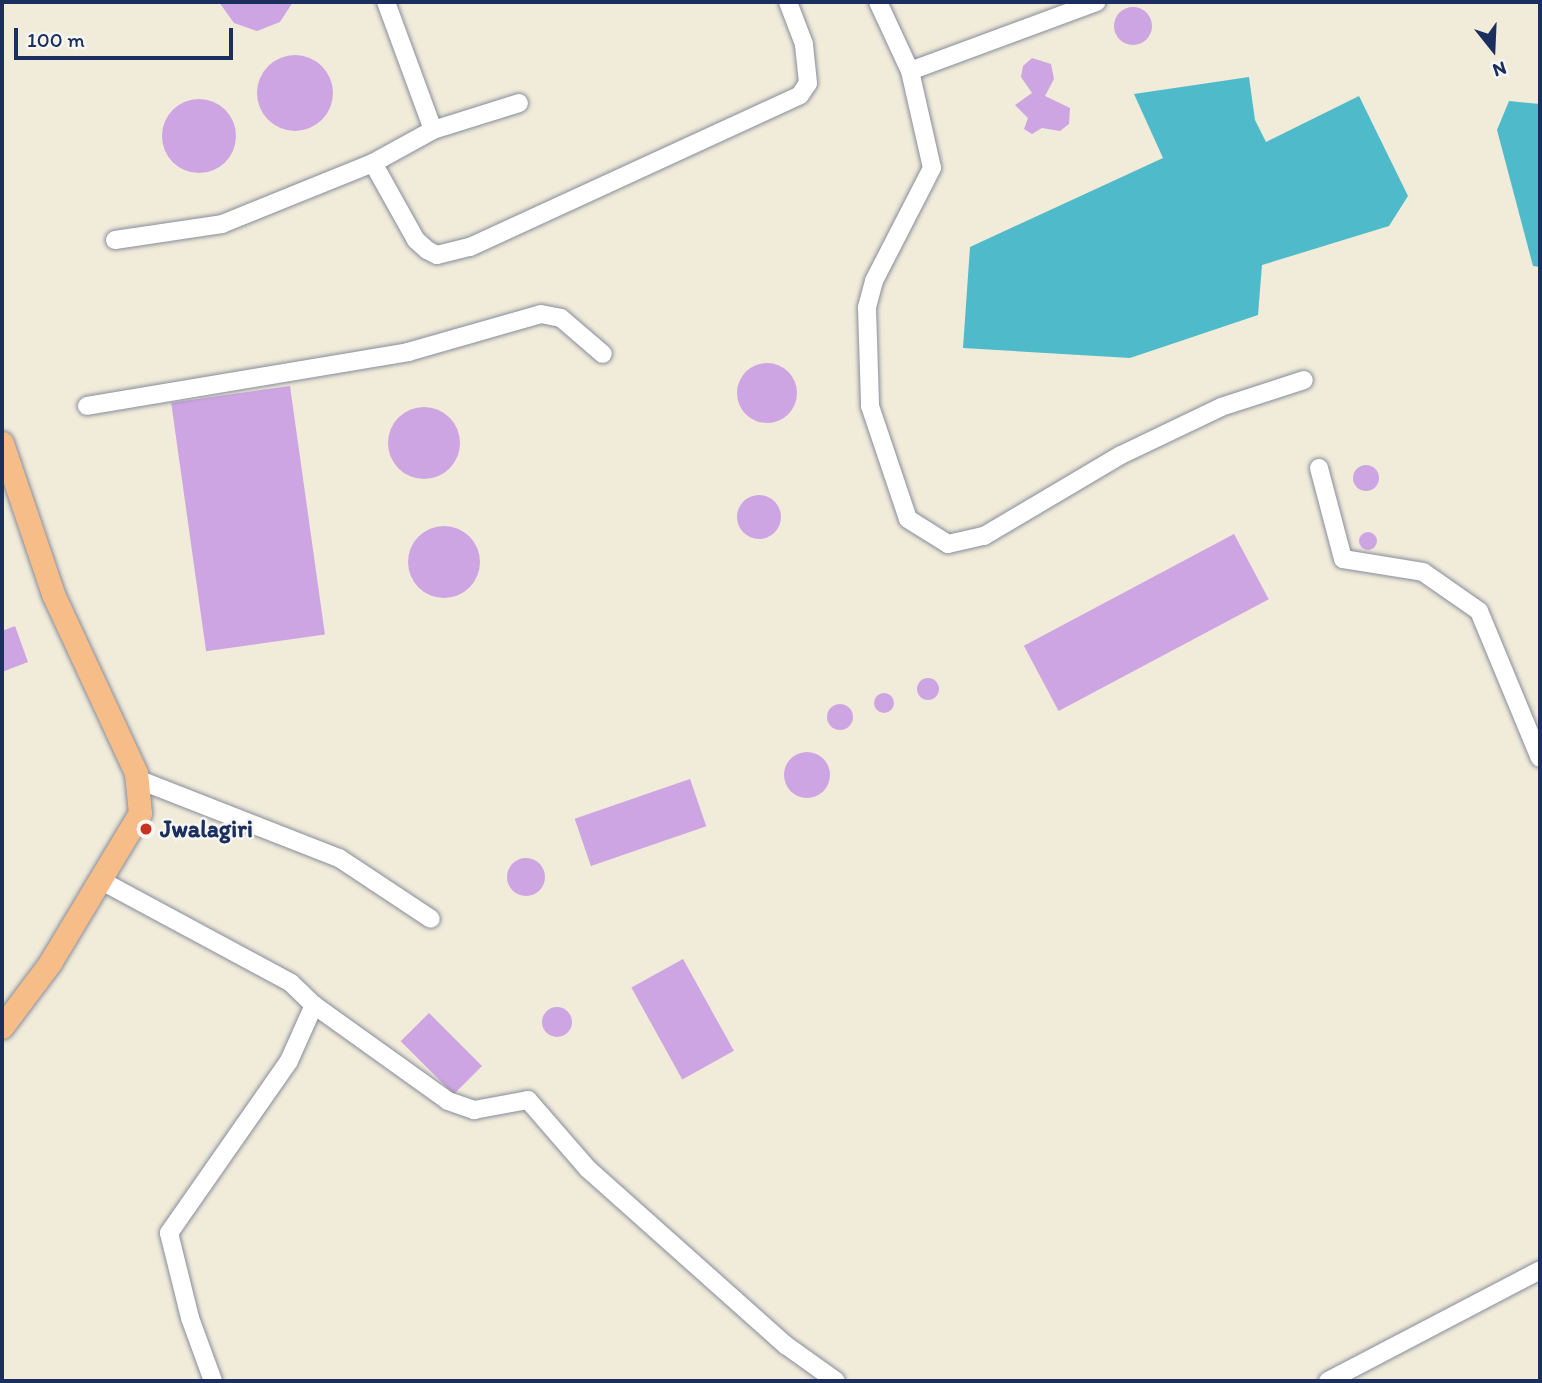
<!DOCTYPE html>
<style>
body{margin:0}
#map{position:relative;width:1542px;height:1383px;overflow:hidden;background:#f1ebd9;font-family:Itim,sans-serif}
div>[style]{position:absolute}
.water>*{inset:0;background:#4fbbca}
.building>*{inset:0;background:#cea5e3;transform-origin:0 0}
.round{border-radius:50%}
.roads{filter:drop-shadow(0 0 2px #868d9c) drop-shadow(0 0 2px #868d9c)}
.minor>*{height:18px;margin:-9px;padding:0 9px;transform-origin:9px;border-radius:9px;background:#fff}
.major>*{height:23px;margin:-11.5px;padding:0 11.5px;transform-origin:11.5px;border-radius:11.5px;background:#f7bd88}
.dots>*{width:19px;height:19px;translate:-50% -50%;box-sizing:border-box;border:4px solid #f6f6f2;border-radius:50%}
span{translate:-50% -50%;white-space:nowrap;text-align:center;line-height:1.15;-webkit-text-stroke:5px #f6f6f2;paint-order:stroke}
.poi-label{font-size:24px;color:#1b2f5e;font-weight:700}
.left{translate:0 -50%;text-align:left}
.frame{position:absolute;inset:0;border:4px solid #1b2f5e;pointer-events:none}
.north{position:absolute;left:1458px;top:14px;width:70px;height:70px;-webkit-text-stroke:5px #f6f6f2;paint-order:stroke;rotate:162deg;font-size:19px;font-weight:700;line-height:28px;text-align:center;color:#1b2f5e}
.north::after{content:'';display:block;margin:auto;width:24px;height:32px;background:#1b2f5e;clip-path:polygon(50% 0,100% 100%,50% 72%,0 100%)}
.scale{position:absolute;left:14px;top:28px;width:219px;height:32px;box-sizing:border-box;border:4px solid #1b2f5e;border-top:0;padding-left:9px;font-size:21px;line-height:24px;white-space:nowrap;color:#1b2f5e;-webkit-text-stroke:5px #f6f6f2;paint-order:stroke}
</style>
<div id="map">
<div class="water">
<i style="clip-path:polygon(1249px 77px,1255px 120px,1266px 142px,1359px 96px,1408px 196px,1389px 226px,1262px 265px,1258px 315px,1130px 358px,963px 348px,970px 247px,1163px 158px,1134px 94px)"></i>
<i style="clip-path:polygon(1509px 101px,1540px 104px,1540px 267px,1533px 266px,1497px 130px)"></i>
</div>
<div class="building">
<i style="clip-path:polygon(219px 2px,293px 2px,280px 22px,257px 31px,234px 23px)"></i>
<i class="round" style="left:1114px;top:7px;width:38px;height:38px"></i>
<i class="round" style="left:257px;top:55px;width:76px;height:76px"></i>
<i style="clip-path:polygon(1032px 58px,1051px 64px,1054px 79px,1045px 96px,1070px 108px,1069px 124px,1060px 131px,1042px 128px,1032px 134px,1024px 129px,1028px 118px,1015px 105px,1032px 93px,1021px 77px,1023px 66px)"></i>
<i class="round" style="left:162px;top:99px;width:74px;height:74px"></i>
<i class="round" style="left:737px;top:363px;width:60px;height:60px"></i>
<i style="left:290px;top:386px;width:251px;height:120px;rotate:82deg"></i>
<i class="round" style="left:388px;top:407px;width:72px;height:72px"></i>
<i class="round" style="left:1353px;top:465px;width:26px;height:26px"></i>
<i class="round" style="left:737px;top:495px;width:44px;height:44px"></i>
<i class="round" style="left:408px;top:526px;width:72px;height:72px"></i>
<i class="round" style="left:1359px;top:532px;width:18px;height:18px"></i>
<i style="left:1234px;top:534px;width:74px;height:238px;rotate:62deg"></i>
<i style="clip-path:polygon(15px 626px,28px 662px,2px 672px,2px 631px)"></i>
<i class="round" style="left:917px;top:678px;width:22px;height:22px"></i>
<i class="round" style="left:874px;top:693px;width:20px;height:20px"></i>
<i class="round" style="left:827px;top:704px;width:26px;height:26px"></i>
<i class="round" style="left:784px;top:752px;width:46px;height:46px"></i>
<i style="left:690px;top:779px;width:50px;height:122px;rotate:71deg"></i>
<i class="round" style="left:507px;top:858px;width:38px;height:38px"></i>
<i style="left:683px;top:959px;width:105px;height:59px;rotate:61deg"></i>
<i class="round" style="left:542px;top:1007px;width:30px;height:30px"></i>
<i style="left:429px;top:1013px;width:75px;height:40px;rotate:45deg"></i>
</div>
<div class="roads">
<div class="minor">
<i style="left:386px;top:2px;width:136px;rotate:69.8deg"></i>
<i style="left:878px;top:2px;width:76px;rotate:65.1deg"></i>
<i style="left:910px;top:71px;width:99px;rotate:77.2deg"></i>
<i style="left:932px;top:168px;width:127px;rotate:117.2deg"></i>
<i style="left:874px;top:281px;width:28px;rotate:105deg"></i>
<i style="left:867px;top:308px;width:98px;rotate:88.2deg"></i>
<i style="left:870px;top:406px;width:119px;rotate:71.4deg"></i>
<i style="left:908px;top:519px;width:47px;rotate:32deg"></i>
<i style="left:948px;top:544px;width:37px;rotate:-13deg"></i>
<i style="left:984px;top:536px;width:159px;rotate:-30.6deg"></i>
<i style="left:1121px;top:455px;width:111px;rotate:-25.6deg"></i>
<i style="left:1221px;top:407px;width:87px;rotate:-18deg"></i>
<i style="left:910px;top:71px;width:199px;rotate:-20.3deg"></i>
<i style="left:373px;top:163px;width:88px;rotate:60.8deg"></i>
<i style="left:416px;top:240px;width:15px;rotate:42deg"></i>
<i style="left:427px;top:250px;width:11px;rotate:27deg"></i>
<i style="left:437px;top:255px;width:34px;rotate:-14deg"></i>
<i style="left:470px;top:247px;width:363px;rotate:-24.7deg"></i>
<i style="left:800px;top:95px;width:14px;rotate:-56deg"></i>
<i style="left:808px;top:83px;width:39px;rotate:-96deg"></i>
<i style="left:804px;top:44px;width:45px;rotate:-110.9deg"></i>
<i style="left:115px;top:240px;width:108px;rotate:-8.5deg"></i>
<i style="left:222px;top:224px;width:163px;rotate:-22deg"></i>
<i style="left:373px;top:163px;width:68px;rotate:-28.8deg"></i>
<i style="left:433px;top:130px;width:90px;rotate:-17.4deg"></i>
<i style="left:87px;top:406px;width:326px;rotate:-9.5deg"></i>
<i style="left:408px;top:352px;width:138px;rotate:-15.9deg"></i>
<i style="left:541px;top:314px;width:20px;rotate:11deg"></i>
<i style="left:561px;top:318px;width:55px;rotate:40.6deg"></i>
<i style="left:1319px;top:468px;width:94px;rotate:75.2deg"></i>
<i style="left:1343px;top:559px;width:81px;rotate:9.2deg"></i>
<i style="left:1423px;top:572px;width:68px;rotate:34.9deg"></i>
<i style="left:1479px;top:611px;width:159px;rotate:67.5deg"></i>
<i style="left:137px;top:779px;width:217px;rotate:21.4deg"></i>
<i style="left:339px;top:858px;width:110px;rotate:33.5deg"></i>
<i style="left:100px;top:880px;width:217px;rotate:28.3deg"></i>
<i style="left:291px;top:983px;width:32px;rotate:44deg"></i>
<i style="left:314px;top:1005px;width:61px;rotate:114.1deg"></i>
<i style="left:289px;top:1061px;width:210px;rotate:124.9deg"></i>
<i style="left:169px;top:1233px;width:88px;rotate:76.1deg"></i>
<i style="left:190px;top:1318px;width:67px;rotate:69.9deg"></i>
<i style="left:314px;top:1005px;width:165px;rotate:35.6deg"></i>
<i style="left:448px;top:1101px;width:28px;rotate:19deg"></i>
<i style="left:474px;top:1110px;width:55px;rotate:-10.5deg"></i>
<i style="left:528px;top:1100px;width:91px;rotate:49deg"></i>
<i style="left:588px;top:1169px;width:266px;rotate:41.7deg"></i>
<i style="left:787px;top:1346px;width:60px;rotate:35.5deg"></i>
<i style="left:1328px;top:1381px;width:239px;rotate:-27.6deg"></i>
</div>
<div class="major">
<i style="left:2px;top:443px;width:159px;rotate:71.3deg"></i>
<i style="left:53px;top:594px;width:197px;rotate:65.1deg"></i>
<i style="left:136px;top:773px;width:40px;rotate:84.3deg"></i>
<i style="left:140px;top:813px;width:175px;rotate:121deg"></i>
<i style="left:50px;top:963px;width:80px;rotate:126.9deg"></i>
</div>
</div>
<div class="dots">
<i style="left:146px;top:829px;background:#c8321e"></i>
</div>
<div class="poi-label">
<span class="left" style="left:160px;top:829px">Jwalagiri</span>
</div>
<div class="frame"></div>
<div class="north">N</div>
<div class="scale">100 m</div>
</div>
